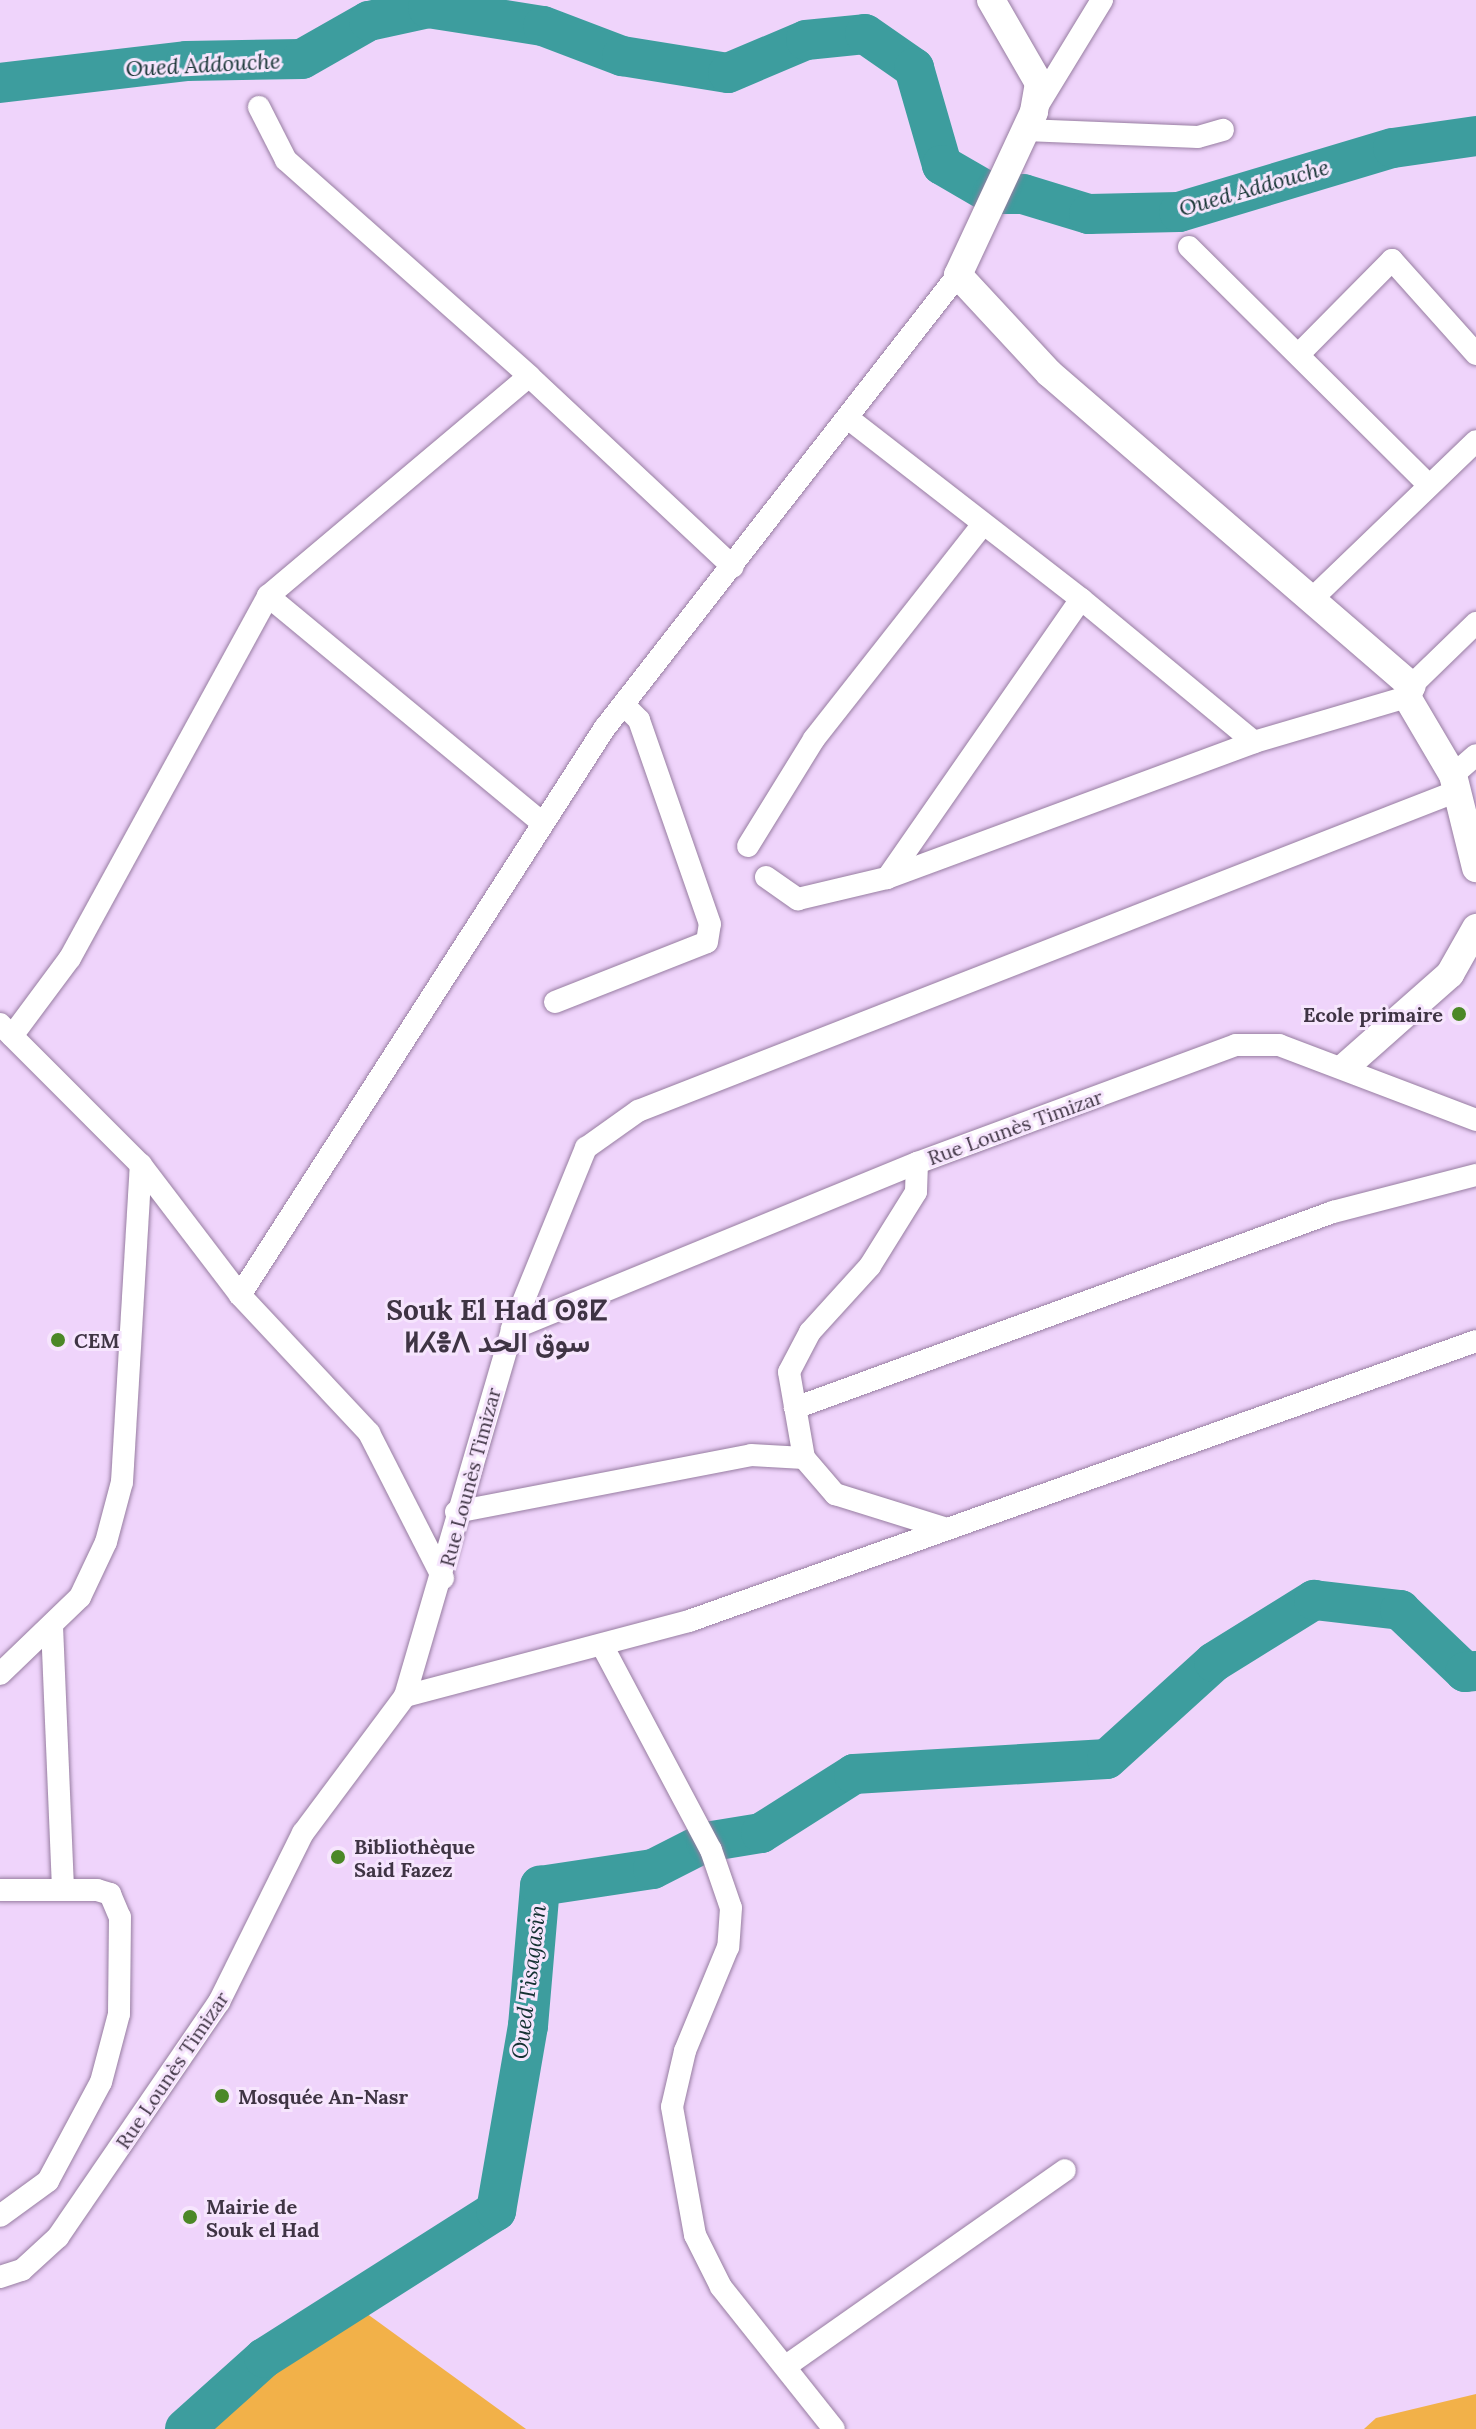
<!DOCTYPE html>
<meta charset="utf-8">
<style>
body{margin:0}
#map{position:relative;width:1476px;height:2429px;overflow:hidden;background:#efd4fb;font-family:Lora,Vazirmatn,"Noto Sans Tifinagh",serif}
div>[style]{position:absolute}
.green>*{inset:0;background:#f2b149}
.river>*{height:40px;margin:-20px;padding:0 20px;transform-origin:20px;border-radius:20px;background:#3d9d9e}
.roads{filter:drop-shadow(0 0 2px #977da1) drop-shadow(0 0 2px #977da1)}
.minor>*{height:22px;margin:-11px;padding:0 11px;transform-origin:11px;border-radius:11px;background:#fff}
.tertiary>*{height:28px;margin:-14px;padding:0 14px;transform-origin:14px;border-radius:14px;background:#fff}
.dots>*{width:22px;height:22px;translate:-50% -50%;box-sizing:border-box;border:4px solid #f6e5fd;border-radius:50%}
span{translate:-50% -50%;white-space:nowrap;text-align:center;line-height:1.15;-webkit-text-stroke:6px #f6e5fd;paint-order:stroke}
.poi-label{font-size:20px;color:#3f3444;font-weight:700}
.right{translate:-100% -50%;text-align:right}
.left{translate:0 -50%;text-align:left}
.street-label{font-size:20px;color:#3f3444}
.water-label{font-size:22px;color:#133131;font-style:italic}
.district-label{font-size:28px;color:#3f3444;font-weight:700}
</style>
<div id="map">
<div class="green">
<i style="clip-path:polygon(337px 2292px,526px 2429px,214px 2429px)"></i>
<i style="clip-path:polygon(1476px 2394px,1476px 2429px,1364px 2429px,1376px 2418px)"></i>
</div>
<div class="river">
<i style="left:0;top:83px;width:187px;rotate:-6.7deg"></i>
<i style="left:186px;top:61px;width:116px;rotate:-1deg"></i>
<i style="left:302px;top:59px;width:77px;rotate:-29.6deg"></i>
<i style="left:369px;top:21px;width:60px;rotate:-12.4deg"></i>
<i style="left:428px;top:8px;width:116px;rotate:8.9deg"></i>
<i style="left:543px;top:26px;width:85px;rotate:20.8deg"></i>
<i style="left:622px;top:56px;width:107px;rotate:9.1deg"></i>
<i style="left:728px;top:73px;width:85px;rotate:-22.9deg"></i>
<i style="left:806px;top:40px;width:59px;rotate:-5.8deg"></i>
<i style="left:865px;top:34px;width:60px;rotate:34.8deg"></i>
<i style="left:914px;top:68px;width:101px;rotate:73.9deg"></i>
<i style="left:942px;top:165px;width:58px;rotate:30.1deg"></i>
<i style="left:992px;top:194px;width:31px"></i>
<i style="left:1023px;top:194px;width:69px;rotate:16.9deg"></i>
<i style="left:1089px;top:214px;width:90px;rotate:-1.3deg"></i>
<i style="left:1179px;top:212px;width:223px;rotate:-16.7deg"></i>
<i style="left:1393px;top:148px;width:84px;rotate:-8.2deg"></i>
<i style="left:185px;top:2429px;width:106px;rotate:-41.9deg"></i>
<i style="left:264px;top:2358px;width:275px;rotate:-32.4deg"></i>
<i style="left:496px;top:2211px;width:188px;rotate:-80.2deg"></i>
<i style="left:528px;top:2026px;width:141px;rotate:-85.1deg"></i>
<i style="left:540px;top:1886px;width:114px;rotate:-8.6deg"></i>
<i style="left:653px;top:1869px;width:59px;rotate:-27deg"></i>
<i style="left:706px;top:1842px;width:56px;rotate:-9.3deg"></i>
<i style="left:761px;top:1833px;width:110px;rotate:-32.4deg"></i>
<i style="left:854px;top:1774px;width:253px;rotate:-3.4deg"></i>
<i style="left:1107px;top:1759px;width:144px;rotate:-42.2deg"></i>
<i style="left:1214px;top:1662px;width:118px;rotate:-31.8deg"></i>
<i style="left:1314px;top:1600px;width:87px;rotate:6.6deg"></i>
<i style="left:1400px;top:1610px;width:90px;rotate:43.6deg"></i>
<i style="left:1465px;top:1672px;width:11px;rotate:-5deg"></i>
</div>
<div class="roads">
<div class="minor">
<i style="left:1038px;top:105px;width:123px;rotate:-58.6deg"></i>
<i style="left:259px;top:107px;width:59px;rotate:63deg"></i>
<i style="left:286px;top:160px;width:325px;rotate:41.6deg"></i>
<i style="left:1025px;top:130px;width:173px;rotate:2.3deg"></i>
<i style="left:1198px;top:137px;width:26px;rotate:-16deg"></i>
<i style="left:1189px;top:247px;width:337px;rotate:44.8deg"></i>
<i style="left:1302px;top:351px;width:128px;rotate:-45.3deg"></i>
<i style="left:1392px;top:260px;width:126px;rotate:48.2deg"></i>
<i style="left:849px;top:419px;width:294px;rotate:37.8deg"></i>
<i style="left:268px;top:596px;width:356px;rotate:39.6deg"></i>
<i style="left:1315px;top:596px;width:223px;rotate:-43.9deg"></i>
<i style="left:1411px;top:686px;width:91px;rotate:-44.1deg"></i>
<i style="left:1254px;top:742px;width:224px;rotate:-140.4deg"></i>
<i style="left:1081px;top:599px;width:340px;rotate:124.8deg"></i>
<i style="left:887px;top:878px;width:391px;rotate:-20.3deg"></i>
<i style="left:1254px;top:742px;width:159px;rotate:-16.4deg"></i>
<i style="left:1453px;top:775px;width:30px;rotate:-41deg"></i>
<i style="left:748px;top:846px;width:126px;rotate:-58.3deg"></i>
<i style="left:814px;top:739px;width:270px;rotate:-51.8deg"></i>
<i style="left:766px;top:877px;width:39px;rotate:35deg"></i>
<i style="left:798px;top:899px;width:91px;rotate:-13.3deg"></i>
<i style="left:555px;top:1002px;width:163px;rotate:-21.5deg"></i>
<i style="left:707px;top:942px;width:18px;rotate:-81deg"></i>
<i style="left:710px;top:924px;width:216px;rotate:-109.2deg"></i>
<i style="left:639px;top:720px;width:21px;rotate:-135deg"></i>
<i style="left:0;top:1024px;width:199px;rotate:45deg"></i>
<i style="left:141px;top:1165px;width:163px;rotate:52.7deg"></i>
<i style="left:240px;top:1295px;width:189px;rotate:46.9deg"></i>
<i style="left:369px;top:1433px;width:163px;rotate:63deg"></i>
<i style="left:12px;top:1036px;width:97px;rotate:-53.4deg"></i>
<i style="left:70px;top:958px;width:413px;rotate:-61.3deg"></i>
<i style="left:268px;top:596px;width:341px;rotate:-40.1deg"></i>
<i style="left:529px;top:376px;width:279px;rotate:43.1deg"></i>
<i style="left:917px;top:1163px;width:29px;rotate:92deg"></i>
<i style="left:916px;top:1192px;width:87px;rotate:121.9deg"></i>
<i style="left:870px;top:1266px;width:89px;rotate:132.3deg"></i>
<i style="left:810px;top:1332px;width:45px;rotate:117.7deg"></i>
<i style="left:789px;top:1372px;width:87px;rotate:80.1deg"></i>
<i style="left:804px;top:1458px;width:48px;rotate:49.3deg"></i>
<i style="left:835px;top:1494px;width:114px;rotate:17.3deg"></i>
<i style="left:240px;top:1295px;width:673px;rotate:-57.25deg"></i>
<i style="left:604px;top:729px;width:576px;rotate:-52.06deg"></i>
<i style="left:512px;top:1329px;width:438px;rotate:-22.3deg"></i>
<i style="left:917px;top:1163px;width:340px;rotate:-20.3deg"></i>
<i style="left:1236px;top:1045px;width:43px"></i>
<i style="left:1279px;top:1045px;width:211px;rotate:20.8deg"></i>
<i style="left:795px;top:1408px;width:573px;rotate:-20.02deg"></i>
<i style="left:1333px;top:1212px;width:148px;rotate:-14.5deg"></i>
<i style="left:456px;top:1512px;width:300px;rotate:-10.9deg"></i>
<i style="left:751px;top:1455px;width:53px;rotate:3.2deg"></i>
<i style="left:52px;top:1626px;width:264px;rotate:87.6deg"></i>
<i style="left:603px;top:1647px;width:230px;rotate:62deg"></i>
<i style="left:711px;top:1850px;width:61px;rotate:71deg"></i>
<i style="left:731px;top:1908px;width:39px;rotate:94deg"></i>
<i style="left:728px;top:1947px;width:113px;rotate:112.5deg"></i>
<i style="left:685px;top:2051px;width:57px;rotate:103.1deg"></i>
<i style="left:672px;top:2107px;width:130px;rotate:79.8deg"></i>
<i style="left:695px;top:2235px;width:58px;rotate:63.4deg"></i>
<i style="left:721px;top:2287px;width:181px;rotate:51.5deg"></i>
<i style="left:0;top:1674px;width:111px;rotate:-43.9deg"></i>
<i style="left:80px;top:1597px;width:61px;rotate:-64.7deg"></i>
<i style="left:106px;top:1542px;width:62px;rotate:-75.1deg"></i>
<i style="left:122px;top:1482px;width:318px;rotate:-86.6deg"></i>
<i style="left:405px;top:1696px;width:294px;rotate:-14.8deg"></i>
<i style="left:689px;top:1621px;width:835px;rotate:-19.58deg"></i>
<i style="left:0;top:1890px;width:97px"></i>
<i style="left:97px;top:1890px;width:14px;rotate:17deg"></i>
<i style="left:110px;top:1894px;width:25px;rotate:67deg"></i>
<i style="left:120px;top:1917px;width:97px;rotate:90.6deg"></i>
<i style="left:119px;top:2014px;width:70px;rotate:104.8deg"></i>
<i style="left:101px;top:2082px;width:112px;rotate:118.2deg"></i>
<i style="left:48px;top:2181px;width:59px;rotate:143.9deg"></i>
<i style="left:0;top:2277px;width:23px;rotate:-18deg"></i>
<i style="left:22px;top:2270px;width:49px;rotate:-42.5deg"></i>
<i style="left:58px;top:2237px;width:285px;rotate:-55.6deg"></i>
<i style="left:219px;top:2002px;width:189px;rotate:-63.6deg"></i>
<i style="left:303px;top:1833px;width:171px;rotate:-53.3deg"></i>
<i style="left:405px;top:1696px;width:382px;rotate:-73.7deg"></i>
<i style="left:512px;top:1329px;width:196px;rotate:-67.8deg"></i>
<i style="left:586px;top:1148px;width:64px;rotate:-35.4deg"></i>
<i style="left:638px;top:1111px;width:874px;rotate:-21.34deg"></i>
<i style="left:789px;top:2364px;width:337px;rotate:-35.1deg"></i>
</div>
<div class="tertiary">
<i style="left:991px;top:0;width:96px;rotate:60deg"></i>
<i style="left:1039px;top:83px;width:29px;rotate:100deg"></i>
<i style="left:1034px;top:112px;width:180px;rotate:115deg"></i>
<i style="left:958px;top:275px;width:134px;rotate:47.1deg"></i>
<i style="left:1049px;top:373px;width:479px;rotate:40.8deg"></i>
<i style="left:1411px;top:686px;width:12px;rotate:110deg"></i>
<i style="left:1407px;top:697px;width:91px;rotate:59.5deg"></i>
<i style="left:1453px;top:775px;width:96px;rotate:76.1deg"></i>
<i style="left:1346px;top:1066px;width:139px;rotate:-41.5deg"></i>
<i style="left:1450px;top:974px;width:53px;rotate:-60.5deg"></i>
</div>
</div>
<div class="dots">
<i style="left:1459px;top:1014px;background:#4b8827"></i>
<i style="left:58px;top:1340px;background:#4b8827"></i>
<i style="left:338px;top:1857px;background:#4b8827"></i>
<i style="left:222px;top:2096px;background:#4b8827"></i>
<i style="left:190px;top:2217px;background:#4b8827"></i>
</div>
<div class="poi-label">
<span class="right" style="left:1443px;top:1014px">Ecole primaire</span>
<span class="left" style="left:74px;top:1340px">CEM</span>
<span class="left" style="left:354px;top:1858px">Bibliothèque<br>Said Fazez</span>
<span class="left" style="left:238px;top:2096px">Mosquée An-Nasr</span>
<span class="left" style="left:206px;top:2218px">Mairie de<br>Souk el Had</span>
</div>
<div class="street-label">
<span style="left:1015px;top:1127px;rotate:-20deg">Rue Lounès Timizar</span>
<span style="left:470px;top:1477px;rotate:-75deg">Rue Lounès Timizar</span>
<span style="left:172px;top:2070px;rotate:-56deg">Rue Lounès Timizar</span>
</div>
<div class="water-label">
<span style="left:203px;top:65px;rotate:-3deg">Oued Addouche</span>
<span style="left:1254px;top:188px;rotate:-16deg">Oued Addouche</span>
<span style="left:529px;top:1982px;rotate:-83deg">Oued Tisagasin</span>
</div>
<div class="district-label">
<span style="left:497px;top:1326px">Souk El Had ⵙⵓⵇ<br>ⵍⵃⴻⴷ سوق الحد</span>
</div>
</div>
